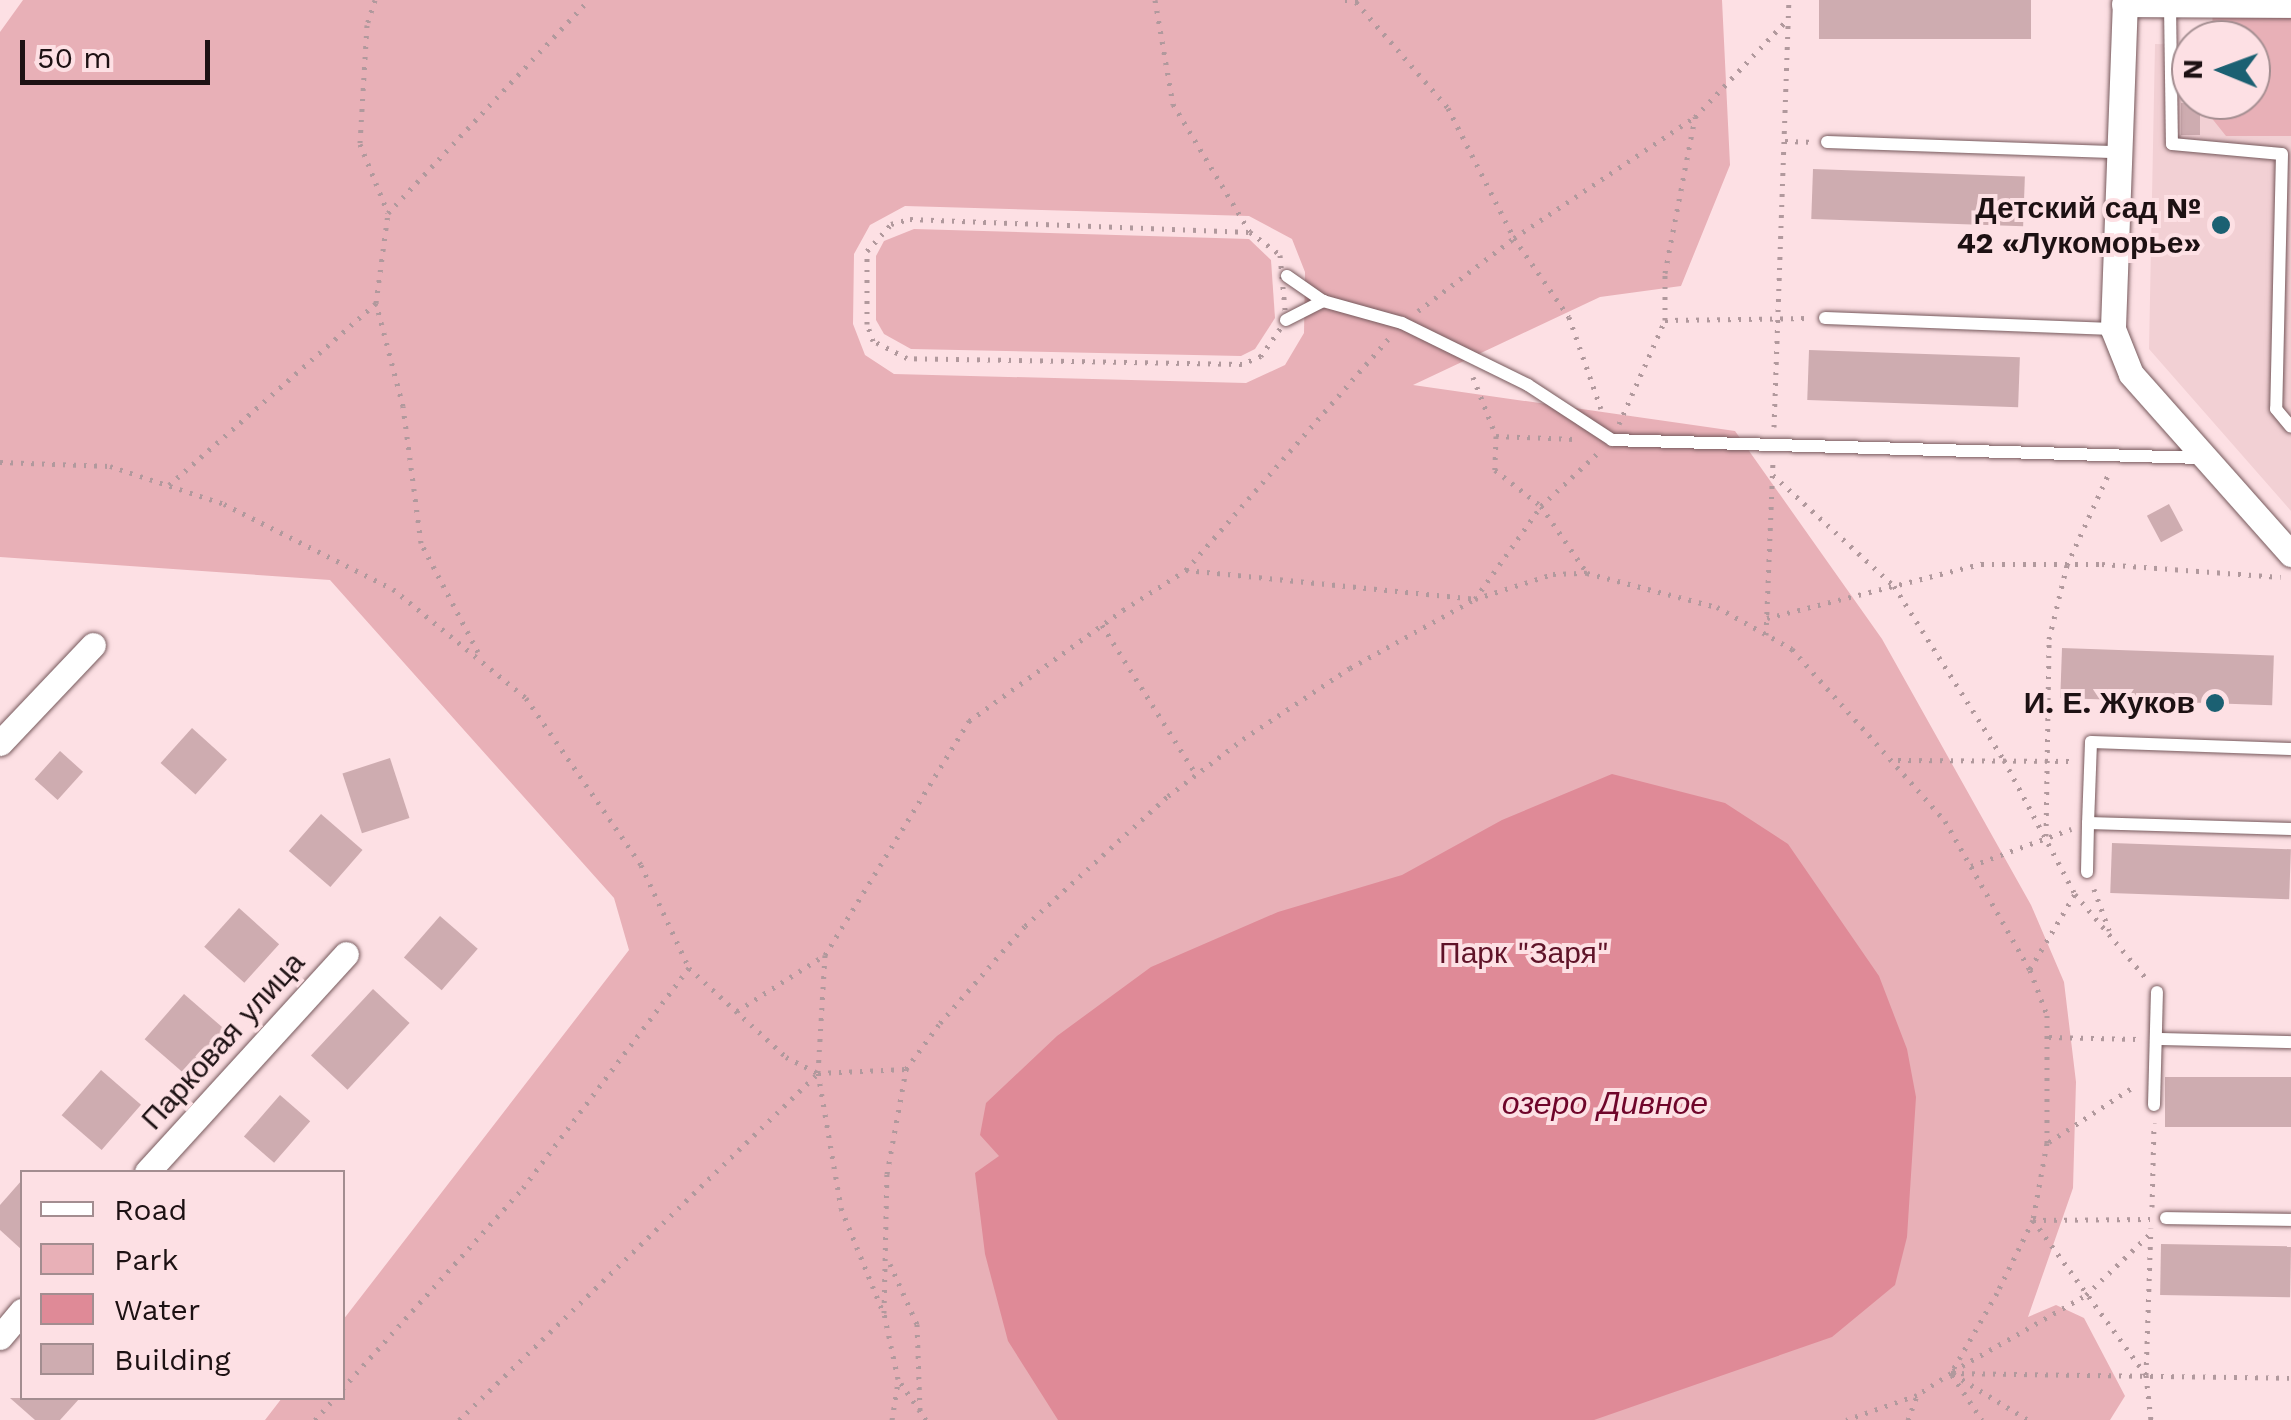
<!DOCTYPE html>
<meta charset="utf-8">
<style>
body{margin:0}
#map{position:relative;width:2291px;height:1420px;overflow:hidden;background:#fde0e4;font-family:"Work Sans",sans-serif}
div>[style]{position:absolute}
.built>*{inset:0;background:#f2d0d4}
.green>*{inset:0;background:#e8b0b7}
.water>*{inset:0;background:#df8a97}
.building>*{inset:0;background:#ceacb0;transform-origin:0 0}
.path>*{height:5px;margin-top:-2.5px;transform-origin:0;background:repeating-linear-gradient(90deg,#b1999d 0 2.5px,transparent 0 10.5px)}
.roads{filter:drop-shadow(0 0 2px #76595c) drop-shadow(0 0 2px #76595c)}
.service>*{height:12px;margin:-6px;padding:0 6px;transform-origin:6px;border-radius:6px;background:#fff}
.minor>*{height:25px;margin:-12.5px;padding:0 12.5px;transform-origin:12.5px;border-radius:12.5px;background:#fff}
.dots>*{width:28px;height:28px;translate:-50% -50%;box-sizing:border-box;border:5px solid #fde0e4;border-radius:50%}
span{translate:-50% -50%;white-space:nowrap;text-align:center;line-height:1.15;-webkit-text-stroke:8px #fde0e4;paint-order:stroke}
.poi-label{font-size:30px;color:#1d1113;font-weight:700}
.right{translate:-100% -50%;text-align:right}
.park-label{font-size:30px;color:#5f1328}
.street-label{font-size:30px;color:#1d1113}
.water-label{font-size:32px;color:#6f052a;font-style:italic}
.legend{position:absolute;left:20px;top:1170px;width:325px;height:230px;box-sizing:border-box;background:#fde0e4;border:2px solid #a38d90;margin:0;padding:12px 18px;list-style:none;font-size:30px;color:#1d1113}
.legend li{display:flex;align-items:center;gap:20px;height:50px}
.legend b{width:50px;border:2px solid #a38d90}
.north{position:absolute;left:2171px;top:20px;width:100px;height:100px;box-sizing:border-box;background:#fde0e4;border:2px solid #a38d90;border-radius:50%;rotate:271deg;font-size:28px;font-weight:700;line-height:40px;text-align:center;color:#1d1113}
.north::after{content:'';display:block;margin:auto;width:35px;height:45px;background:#1b6072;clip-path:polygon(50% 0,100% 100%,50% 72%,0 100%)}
.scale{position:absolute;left:20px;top:40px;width:190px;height:45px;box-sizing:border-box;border:5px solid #1d1113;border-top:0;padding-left:12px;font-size:30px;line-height:35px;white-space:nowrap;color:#1d1113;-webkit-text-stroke:8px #fde0e4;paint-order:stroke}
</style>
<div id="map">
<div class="built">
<i style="clip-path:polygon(2155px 44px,2191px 45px,2191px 100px,2251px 100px,2291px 47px,2291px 511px,2149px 349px)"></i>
</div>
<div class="green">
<i style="clip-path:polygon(evenodd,23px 0,1722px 0,1730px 165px,1681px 286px,1600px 297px,1413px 385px,1735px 431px,1882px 639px,2031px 905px,2064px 982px,2076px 1082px,2073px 1188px,2028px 1317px,2056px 1305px,2084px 1318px,2125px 1396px,2110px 1420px,265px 1420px,282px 1398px,342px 1398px,343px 1320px,629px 950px,614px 898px,330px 580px,0 557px,0 32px,23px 0,905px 206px,1249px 216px,1292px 239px,1305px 272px,1304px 333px,1285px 365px,1246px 383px,894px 374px,865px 355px,853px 324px,854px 254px,870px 225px,905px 206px)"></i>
<i style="clip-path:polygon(2213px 0,2291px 0,2291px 136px,2226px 136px,2206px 111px,2207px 100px,2251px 100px,2251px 40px,2212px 40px)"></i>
<i style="clip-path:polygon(914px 229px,1249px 239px,1271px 260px,1275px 318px,1255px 349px,1241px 356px,911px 349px,884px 334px,876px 320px,876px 256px,884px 241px)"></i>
</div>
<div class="water">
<i style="clip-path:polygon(1612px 774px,1725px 803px,1788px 844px,1879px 976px,1907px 1049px,1916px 1097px,1907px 1237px,1895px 1285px,1832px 1337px,1594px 1420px,1058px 1420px,1008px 1341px,985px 1254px,975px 1173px,999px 1156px,980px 1135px,986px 1103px,1057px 1036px,1151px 967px,1278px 912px,1402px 875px,1502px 820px)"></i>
</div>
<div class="building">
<i style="left:1819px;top:0;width:212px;height:39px"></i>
<i style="left:2181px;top:103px;width:19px;height:32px"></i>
<i style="left:1813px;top:169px;width:212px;height:50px;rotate:2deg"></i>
<i style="left:1809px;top:350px;width:211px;height:50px;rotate:2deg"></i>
<i style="left:2169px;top:504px;width:30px;height:25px;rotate:62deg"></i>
<i style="left:2062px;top:648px;width:212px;height:50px;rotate:2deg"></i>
<i style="left:192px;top:728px;width:47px;height:47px;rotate:42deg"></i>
<i style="left:60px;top:751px;width:31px;height:38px;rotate:42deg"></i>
<i style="left:390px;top:758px;width:63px;height:50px;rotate:72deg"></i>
<i style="left:321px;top:814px;width:55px;height:49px;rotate:41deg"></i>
<i style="left:2112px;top:843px;width:179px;height:50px;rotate:2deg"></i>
<i style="left:239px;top:908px;width:54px;height:52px;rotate:42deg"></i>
<i style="left:440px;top:916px;width:50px;height:55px;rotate:41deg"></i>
<i style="left:373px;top:989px;width:50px;height:91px;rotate:43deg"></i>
<i style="left:184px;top:994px;width:55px;height:60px;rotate:41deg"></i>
<i style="left:101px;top:1070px;width:53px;height:60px;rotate:41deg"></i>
<i style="left:2165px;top:1077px;width:126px;height:50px"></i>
<i style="left:280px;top:1095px;width:40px;height:55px;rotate:41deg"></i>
<i style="clip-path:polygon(22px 1180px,22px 1250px,0 1230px,0 1205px)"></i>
<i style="left:2161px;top:1244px;width:130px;height:51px;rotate:1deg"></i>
<i style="clip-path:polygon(10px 1398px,80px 1398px,60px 1420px,35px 1420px)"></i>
</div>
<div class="path">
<i style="left:375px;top:0;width:26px;rotate:108deg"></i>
<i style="left:367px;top:25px;width:119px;rotate:93.4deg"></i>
<i style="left:360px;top:144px;width:74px;rotate:67.9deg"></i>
<i style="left:1155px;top:0;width:106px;rotate:80.2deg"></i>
<i style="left:1173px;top:104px;width:149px;rotate:59deg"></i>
<i style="left:1345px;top:0;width:14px"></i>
<i style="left:1356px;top:2px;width:140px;rotate:49deg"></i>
<i style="left:1448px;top:108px;width:146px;rotate:63.1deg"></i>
<i style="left:1514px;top:238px;width:96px;rotate:55.2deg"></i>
<i style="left:1569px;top:317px;width:97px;rotate:70.8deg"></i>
<i style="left:1785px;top:141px;width:24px;rotate:2deg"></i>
<i style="left:910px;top:219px;width:340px;rotate:2.2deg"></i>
<i style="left:1250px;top:232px;width:38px;rotate:37deg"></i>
<i style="left:1280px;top:255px;width:65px;rotate:84.7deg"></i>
<i style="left:1286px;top:320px;width:44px;rotate:124.8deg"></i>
<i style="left:1261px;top:356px;width:21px;rotate:157deg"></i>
<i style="left:1242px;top:364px;width:335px;rotate:-179deg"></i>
<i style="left:907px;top:358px;width:38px;rotate:-153deg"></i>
<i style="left:873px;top:341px;width:18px;rotate:-109deg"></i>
<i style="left:867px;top:324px;width:73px;rotate:-90deg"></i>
<i style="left:867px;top:251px;width:36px;rotate:-48deg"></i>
<i style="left:891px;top:224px;width:20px;rotate:-15deg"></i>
<i style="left:1418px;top:311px;width:121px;rotate:-37.2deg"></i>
<i style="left:1514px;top:238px;width:218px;rotate:-33.8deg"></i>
<i style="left:1665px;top:320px;width:142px;rotate:-0.8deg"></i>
<i style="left:1473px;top:377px;width:63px;rotate:68.7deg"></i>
<i style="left:1496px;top:436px;width:34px;rotate:92deg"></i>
<i style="left:1495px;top:470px;width:58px;rotate:38deg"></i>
<i style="left:1541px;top:506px;width:81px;rotate:55.5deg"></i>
<i style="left:1619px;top:424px;width:114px;rotate:-66.1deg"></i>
<i style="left:1665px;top:320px;width:47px;rotate:-90deg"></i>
<i style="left:1665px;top:273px;width:159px;rotate:-79.1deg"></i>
<i style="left:1695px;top:117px;width:135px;rotate:-46.5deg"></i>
<i style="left:1774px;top:427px;width:427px;rotate:-88deg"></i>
<i style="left:1496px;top:436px;width:78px;rotate:2.2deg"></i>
<i style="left:0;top:462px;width:110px;rotate:2.1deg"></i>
<i style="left:110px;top:466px;width:120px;rotate:18.4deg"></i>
<i style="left:224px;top:504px;width:189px;rotate:26.7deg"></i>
<i style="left:393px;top:589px;width:172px;rotate:39.3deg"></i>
<i style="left:526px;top:698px;width:203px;rotate:55.4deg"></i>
<i style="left:641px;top:865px;width:114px;rotate:65deg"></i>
<i style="left:689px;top:968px;width:132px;rotate:42.5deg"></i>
<i style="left:786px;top:1057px;width:36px;rotate:27deg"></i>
<i style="left:818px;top:1073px;width:88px;rotate:-2.6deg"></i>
<i style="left:1773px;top:475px;width:164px;rotate:42.5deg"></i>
<i style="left:1894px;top:586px;width:206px;rotate:57.7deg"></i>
<i style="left:2004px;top:760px;width:152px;rotate:62.1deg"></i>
<i style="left:2075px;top:894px;width:110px;rotate:49.8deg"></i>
<i style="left:169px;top:485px;width:276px;rotate:-41.3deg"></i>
<i style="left:1186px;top:570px;width:307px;rotate:-48.8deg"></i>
<i style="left:1767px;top:618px;width:221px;rotate:-14.2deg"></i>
<i style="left:1981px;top:564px;width:121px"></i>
<i style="left:2102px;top:564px;width:179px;rotate:4.2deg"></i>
<i style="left:1102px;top:625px;width:176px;rotate:57.8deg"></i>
<i style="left:1766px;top:635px;width:172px;rotate:-87.7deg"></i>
<i style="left:478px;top:652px;width:123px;rotate:-117.6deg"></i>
<i style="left:421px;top:543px;width:138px;rotate:-97.5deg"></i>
<i style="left:403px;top:406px;width:106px;rotate:-104.7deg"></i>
<i style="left:376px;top:303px;width:91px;rotate:-82.4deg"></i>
<i style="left:388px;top:213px;width:293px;rotate:-46.7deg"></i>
<i style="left:1898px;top:760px;width:174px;rotate:0.3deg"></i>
<i style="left:2046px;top:836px;width:197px;rotate:-89.1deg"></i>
<i style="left:2049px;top:639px;width:76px;rotate:-76.3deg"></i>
<i style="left:2067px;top:565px;width:101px;rotate:-65.5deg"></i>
<i style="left:1971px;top:866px;width:107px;rotate:-20.3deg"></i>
<i style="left:2094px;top:889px;width:44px;rotate:69.9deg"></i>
<i style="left:825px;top:955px;width:118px;rotate:93.4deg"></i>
<i style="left:818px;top:1073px;width:137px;rotate:80.3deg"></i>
<i style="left:841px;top:1208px;width:112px;rotate:68deg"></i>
<i style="left:2030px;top:969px;width:90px;rotate:-59.1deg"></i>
<i style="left:737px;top:1011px;width:104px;rotate:-32.5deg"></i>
<i style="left:825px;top:955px;width:275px;rotate:-58.4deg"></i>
<i style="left:969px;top:721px;width:190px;rotate:-35.8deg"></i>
<i style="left:1123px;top:610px;width:75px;rotate:-32.4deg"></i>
<i style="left:1186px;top:570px;width:290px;rotate:5.7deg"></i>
<i style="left:1475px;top:599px;width:114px;rotate:-54.6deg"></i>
<i style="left:1541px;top:506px;width:79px;rotate:-43deg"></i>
<i style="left:2049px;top:1037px;width:89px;rotate:1.3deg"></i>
<i style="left:2049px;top:1142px;width:104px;rotate:-33.2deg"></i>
<i style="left:2152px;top:1207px;width:84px;rotate:-88.6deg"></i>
<i style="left:2033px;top:1220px;width:192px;rotate:53.9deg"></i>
<i style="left:2146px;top:1375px;width:45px;rotate:83.7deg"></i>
<i style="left:2033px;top:1220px;width:117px;rotate:-0.5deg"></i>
<i style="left:890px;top:1264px;width:66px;rotate:65.8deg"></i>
<i style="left:917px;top:1324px;width:88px;rotate:88deg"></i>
<i style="left:1953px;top:1371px;width:153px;rotate:-29.7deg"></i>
<i style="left:2086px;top:1295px;width:91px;rotate:-43.7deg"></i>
<i style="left:1951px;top:1373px;width:340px;rotate:0.8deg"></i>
<i style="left:1953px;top:1374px;width:88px;rotate:31.5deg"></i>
<i style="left:1952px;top:1375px;width:54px;rotate:56.3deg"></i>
<i style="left:2146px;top:1375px;width:147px;rotate:-88.1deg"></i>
<i style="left:342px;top:1389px;width:270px;rotate:-48deg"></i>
<i style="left:523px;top:1188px;width:276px;rotate:-53deg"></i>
<i style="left:315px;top:1420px;width:30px;rotate:-48deg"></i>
<i style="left:459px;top:1420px;width:499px;rotate:-44deg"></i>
<i style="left:892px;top:1420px;width:38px;rotate:-81deg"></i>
<i style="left:926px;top:1420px;width:50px;rotate:-124.3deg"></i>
<i style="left:898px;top:1379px;width:67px;rotate:-102deg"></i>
<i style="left:884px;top:1313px;width:139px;rotate:-88.8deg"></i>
<i style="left:887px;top:1174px;width:107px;rotate:-79.7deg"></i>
<i style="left:906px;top:1069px;width:57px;rotate:-53.5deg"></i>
<i style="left:940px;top:1023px;width:129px;rotate:-48.8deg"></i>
<i style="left:1025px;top:926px;width:193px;rotate:-42.3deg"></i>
<i style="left:1168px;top:796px;width:94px;rotate:-37.2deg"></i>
<i style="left:1243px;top:739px;width:128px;rotate:-33.6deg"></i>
<i style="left:1350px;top:668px;width:143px;rotate:-28.9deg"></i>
<i style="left:1475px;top:599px;width:82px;rotate:-17.8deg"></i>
<i style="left:1553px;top:574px;width:34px;rotate:-2deg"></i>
<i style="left:1587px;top:573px;width:134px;rotate:14.7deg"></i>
<i style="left:1717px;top:607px;width:86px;rotate:29.2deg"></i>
<i style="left:1792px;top:649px;width:230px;rotate:48.3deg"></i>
<i style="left:1945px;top:821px;width:172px;rotate:60.3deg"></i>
<i style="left:2030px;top:970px;width:48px;rotate:69.3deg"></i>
<i style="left:2047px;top:1015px;width:128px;rotate:90deg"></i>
<i style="left:2047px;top:1143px;width:78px;rotate:100.3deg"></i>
<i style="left:2033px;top:1220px;width:81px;rotate:116.3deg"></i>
<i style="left:1997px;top:1293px;width:92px;rotate:119.9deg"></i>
<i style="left:1951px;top:1373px;width:40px;rotate:147.1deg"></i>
<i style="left:1917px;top:1395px;width:75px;rotate:160.6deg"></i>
<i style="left:1908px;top:1420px;width:27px;rotate:-70deg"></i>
</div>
<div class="roads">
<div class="service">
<i style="left:2170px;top:5px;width:139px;rotate:89.2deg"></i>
<i style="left:2172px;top:144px;width:110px;rotate:5.2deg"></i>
<i style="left:2282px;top:154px;width:255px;rotate:91.3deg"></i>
<i style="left:2276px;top:409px;width:23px;rotate:50deg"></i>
<i style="left:1827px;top:142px;width:291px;rotate:2deg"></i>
<i style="left:1287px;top:276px;width:44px;rotate:34.8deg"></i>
<i style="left:1323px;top:301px;width:82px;rotate:15.6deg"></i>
<i style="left:1402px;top:323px;width:140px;rotate:26.2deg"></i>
<i style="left:1528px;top:385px;width:100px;rotate:33.2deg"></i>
<i style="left:1612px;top:440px;width:590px;rotate:1.75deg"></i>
<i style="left:1825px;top:318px;width:288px;rotate:2.2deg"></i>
<i style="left:1286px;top:320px;width:42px;rotate:-27.2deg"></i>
<i style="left:2291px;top:749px;width:200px;rotate:-178deg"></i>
<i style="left:2091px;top:742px;width:81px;rotate:92.1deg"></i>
<i style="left:2088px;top:823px;width:203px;rotate:1.7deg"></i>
<i style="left:2087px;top:872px;width:49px;rotate:-88.8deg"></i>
<i style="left:2156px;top:1039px;width:135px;rotate:1.3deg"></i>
<i style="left:2154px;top:1105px;width:113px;rotate:-88.5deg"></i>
<i style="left:2166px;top:1218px;width:125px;rotate:0.9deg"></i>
</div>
<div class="minor">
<i style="left:2125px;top:0;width:329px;rotate:92.1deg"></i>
<i style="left:2113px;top:329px;width:48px;rotate:68.2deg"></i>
<i style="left:2131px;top:374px;width:241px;rotate:48.4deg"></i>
<i style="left:2124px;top:4px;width:167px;rotate:0.3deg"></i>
<i style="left:0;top:743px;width:135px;rotate:-46.5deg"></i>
<i style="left:147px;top:1172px;width:295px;rotate:-47.6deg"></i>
<i style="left:0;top:1337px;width:34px;rotate:-50deg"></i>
</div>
</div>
<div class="dots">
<i style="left:2221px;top:225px;background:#1b6072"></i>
<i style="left:2215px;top:703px;background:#1b6072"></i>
</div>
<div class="poi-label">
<span class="right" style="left:2201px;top:225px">Детский сад №<br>42 «Лукоморье»</span>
<span class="right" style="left:2195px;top:703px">И. Е. Жуков</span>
</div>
<div class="park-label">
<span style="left:1524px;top:953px">Парк "Заря"</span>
</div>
<div class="street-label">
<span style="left:223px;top:1041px;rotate:-48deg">Парковая улица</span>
</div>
<div class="water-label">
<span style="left:1605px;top:1103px">озеро Дивное</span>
</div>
<ul class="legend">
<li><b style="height:12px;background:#fff"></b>Road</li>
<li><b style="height:28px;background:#e8b0b7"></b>Park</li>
<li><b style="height:28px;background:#df8a97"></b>Water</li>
<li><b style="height:28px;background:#ceacb0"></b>Building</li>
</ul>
<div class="north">N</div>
<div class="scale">50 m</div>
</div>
